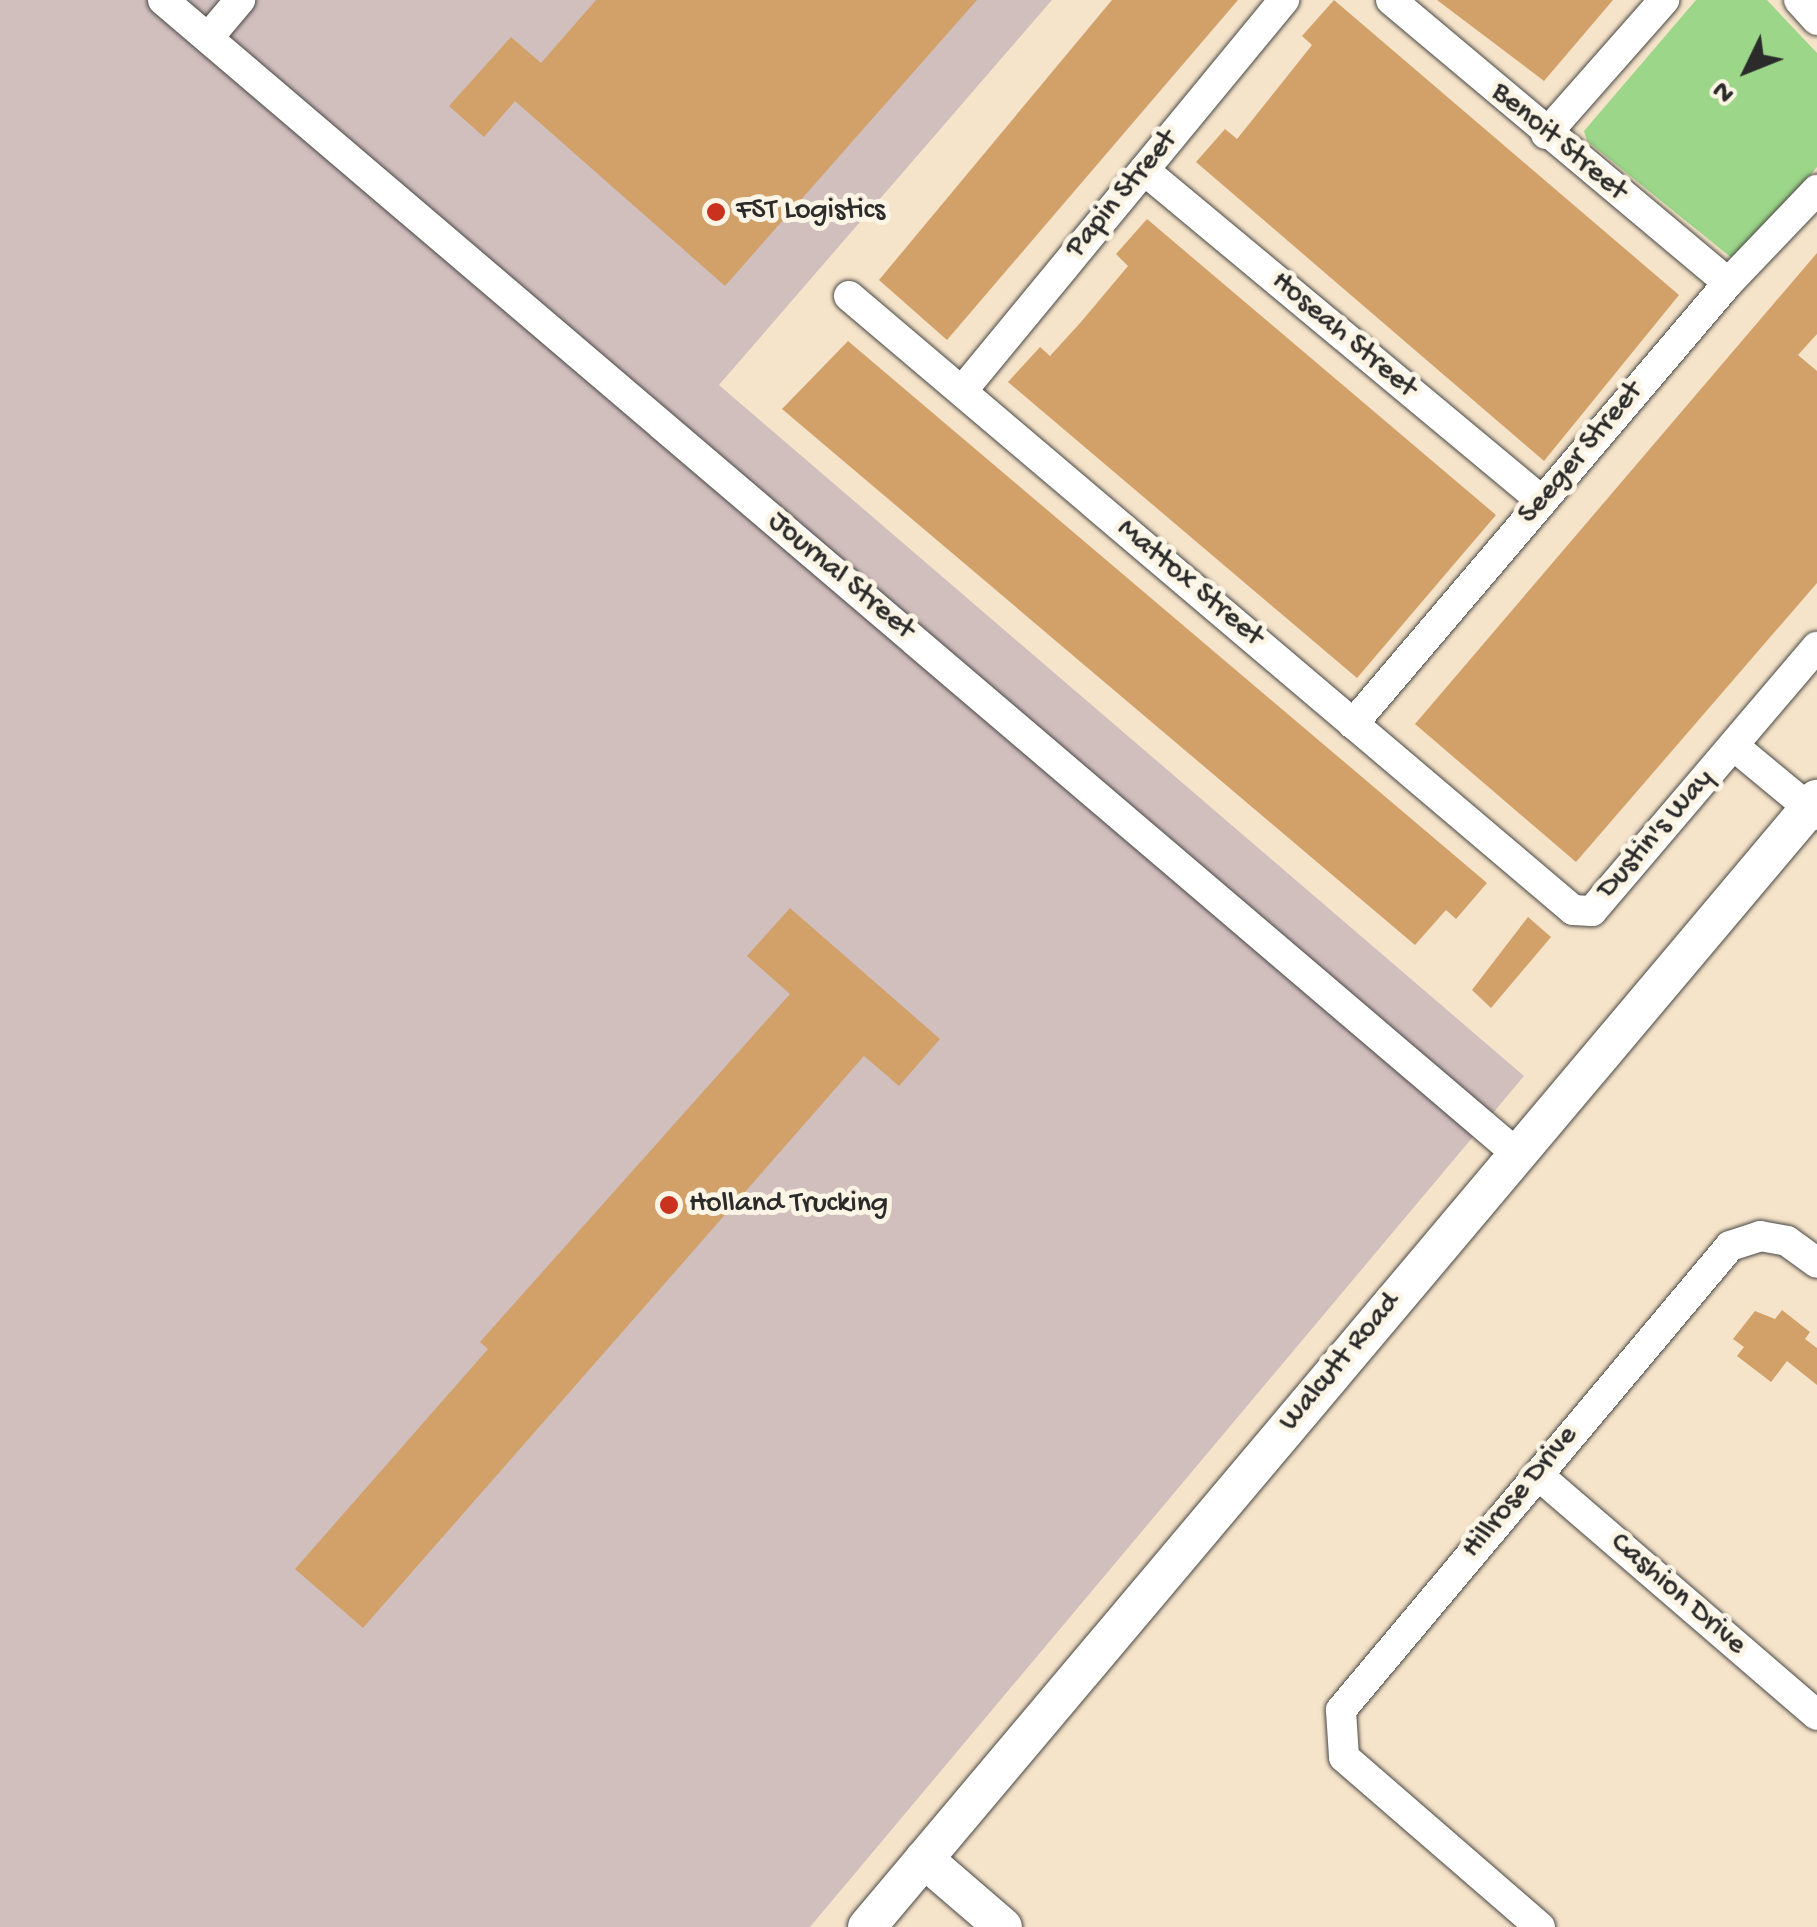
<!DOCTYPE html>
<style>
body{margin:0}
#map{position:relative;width:1817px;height:1927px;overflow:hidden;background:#f6e4ca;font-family:"Gochi Hand",sans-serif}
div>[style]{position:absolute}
.industrial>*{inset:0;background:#d1bfbe}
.green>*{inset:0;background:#9cd689}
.building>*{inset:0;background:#d2a16a}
.roads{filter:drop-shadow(0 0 2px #494743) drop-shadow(0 0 2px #494743)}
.minor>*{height:30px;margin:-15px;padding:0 15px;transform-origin:15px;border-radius:15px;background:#fff}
.tertiary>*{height:38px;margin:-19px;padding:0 19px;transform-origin:19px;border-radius:19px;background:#fff}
.dots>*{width:28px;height:28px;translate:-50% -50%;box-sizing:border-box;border:5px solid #fcf5e5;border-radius:50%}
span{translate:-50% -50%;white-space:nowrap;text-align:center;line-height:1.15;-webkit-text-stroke:10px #fcf5e5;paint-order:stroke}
.street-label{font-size:30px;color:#2b2b2b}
.poi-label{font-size:30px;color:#2b2b2b}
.left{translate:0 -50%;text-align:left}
.north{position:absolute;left:1697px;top:20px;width:100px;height:100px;-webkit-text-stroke:8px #fcf5e5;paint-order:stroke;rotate:227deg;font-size:28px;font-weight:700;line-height:40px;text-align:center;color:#2b2b2b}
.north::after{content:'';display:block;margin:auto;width:35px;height:45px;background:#2b2b2b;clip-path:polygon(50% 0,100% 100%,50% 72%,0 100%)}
</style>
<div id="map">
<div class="industrial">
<i style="clip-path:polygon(0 0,1052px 0,719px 385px,1524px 1076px,810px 1927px,0 1927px)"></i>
</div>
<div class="green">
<i style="clip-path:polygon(1696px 0,1767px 0,1817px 53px,1817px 167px,1744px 254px,1733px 259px,1587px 141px,1584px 131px)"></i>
</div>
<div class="building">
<i style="clip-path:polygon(596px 0,977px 0,725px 286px,515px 101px,484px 137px,449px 106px,511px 37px,541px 63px)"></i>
<i style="clip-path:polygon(1112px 0,1238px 0,947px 340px,879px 280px)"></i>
<i style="clip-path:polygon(1334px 0,1679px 295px,1544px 461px,1196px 162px,1225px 129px,1237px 139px,1312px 45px,1302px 36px)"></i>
<i style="clip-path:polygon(1437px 0,1613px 0,1544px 81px)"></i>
<i style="clip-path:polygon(1147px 219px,1496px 515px,1357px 678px,1008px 382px,1040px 347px,1050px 356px,1081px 322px,1128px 266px,1116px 254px)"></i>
<i style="clip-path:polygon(1817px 253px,1817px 334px,1798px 355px,1817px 371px,1817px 583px,1576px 862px,1415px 724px)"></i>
<i style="clip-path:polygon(848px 341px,1487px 883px,1456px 919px,1446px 910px,1415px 945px,782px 409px)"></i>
<i style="clip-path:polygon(790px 908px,940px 1039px,899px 1086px,864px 1056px,363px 1628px,295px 1569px,488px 1349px,480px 1342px,790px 994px,747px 956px)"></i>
<i style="clip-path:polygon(1528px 917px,1551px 937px,1491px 1008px,1472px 990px)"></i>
<i style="clip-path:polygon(1782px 1310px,1810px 1332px,1805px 1339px,1817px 1348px,1817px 1385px,1787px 1361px,1771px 1382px,1737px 1356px,1744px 1347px,1733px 1339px,1755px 1311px,1775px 1319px)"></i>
</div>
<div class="roads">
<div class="minor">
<i style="left:163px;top:0;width:1779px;rotate:40.44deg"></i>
<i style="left:1391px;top:0;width:440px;rotate:40deg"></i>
<i style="left:1799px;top:0;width:27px;rotate:48deg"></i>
<i style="left:208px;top:38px;width:50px;rotate:-49.9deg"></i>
<i style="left:1546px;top:134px;width:179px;rotate:-48.6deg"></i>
<i style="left:1144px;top:170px;width:518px;rotate:39.75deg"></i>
<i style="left:849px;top:296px;width:949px;rotate:40.3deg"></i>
<i style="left:1573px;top:910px;width:19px;rotate:3deg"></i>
<i style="left:1592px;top:911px;width:347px;rotate:-49.6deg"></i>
<i style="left:962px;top:391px;width:507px;rotate:-50.53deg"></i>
<i style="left:1353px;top:724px;width:579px;rotate:-49.62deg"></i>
<i style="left:1728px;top:283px;width:129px;rotate:-46.3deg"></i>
<i style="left:1734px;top:746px;width:108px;rotate:39.7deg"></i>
<i style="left:1538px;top:1475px;width:368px;rotate:40.7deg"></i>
<i style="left:1540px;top:1927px;width:259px;rotate:-139.1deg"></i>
<i style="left:1344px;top:1757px;width:47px;rotate:-93.7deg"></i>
<i style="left:1341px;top:1710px;width:605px;rotate:-50.02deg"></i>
<i style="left:1730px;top:1246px;width:32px;rotate:-18deg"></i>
<i style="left:1760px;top:1236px;width:27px;rotate:10deg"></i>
<i style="left:1787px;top:1241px;width:37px;rotate:36deg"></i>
</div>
<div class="tertiary">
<i style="left:924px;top:1859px;width:104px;rotate:40.7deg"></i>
<i style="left:867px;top:1927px;width:1475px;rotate:-49.9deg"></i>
</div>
</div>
<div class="dots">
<i style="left:716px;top:212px;background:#c8321e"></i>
<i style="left:669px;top:1205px;background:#c8321e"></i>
</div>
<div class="street-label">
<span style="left:1558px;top:143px;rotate:40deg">Benoit Street</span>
<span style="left:1123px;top:195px;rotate:-50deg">Papin Street</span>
<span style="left:1343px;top:336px;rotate:40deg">Hoseah Street</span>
<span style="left:1582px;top:454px;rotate:-50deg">Seeger Street</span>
<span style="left:840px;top:577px;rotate:40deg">Journal Street</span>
<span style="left:1189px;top:584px;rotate:40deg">Mattox Street</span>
<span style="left:1657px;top:835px;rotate:-49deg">Dustin's Way</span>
<span style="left:1341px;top:1363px;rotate:-50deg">Walcutt Road</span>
<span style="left:1521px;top:1493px;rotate:-50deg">Hillrose Drive</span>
<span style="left:1677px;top:1595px;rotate:41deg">Cashion Drive</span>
</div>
<div class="poi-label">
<span class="left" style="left:736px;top:212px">FST Logistics</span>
<span class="left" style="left:689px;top:1205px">Holland Trucking</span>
</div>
<div class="north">N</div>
</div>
